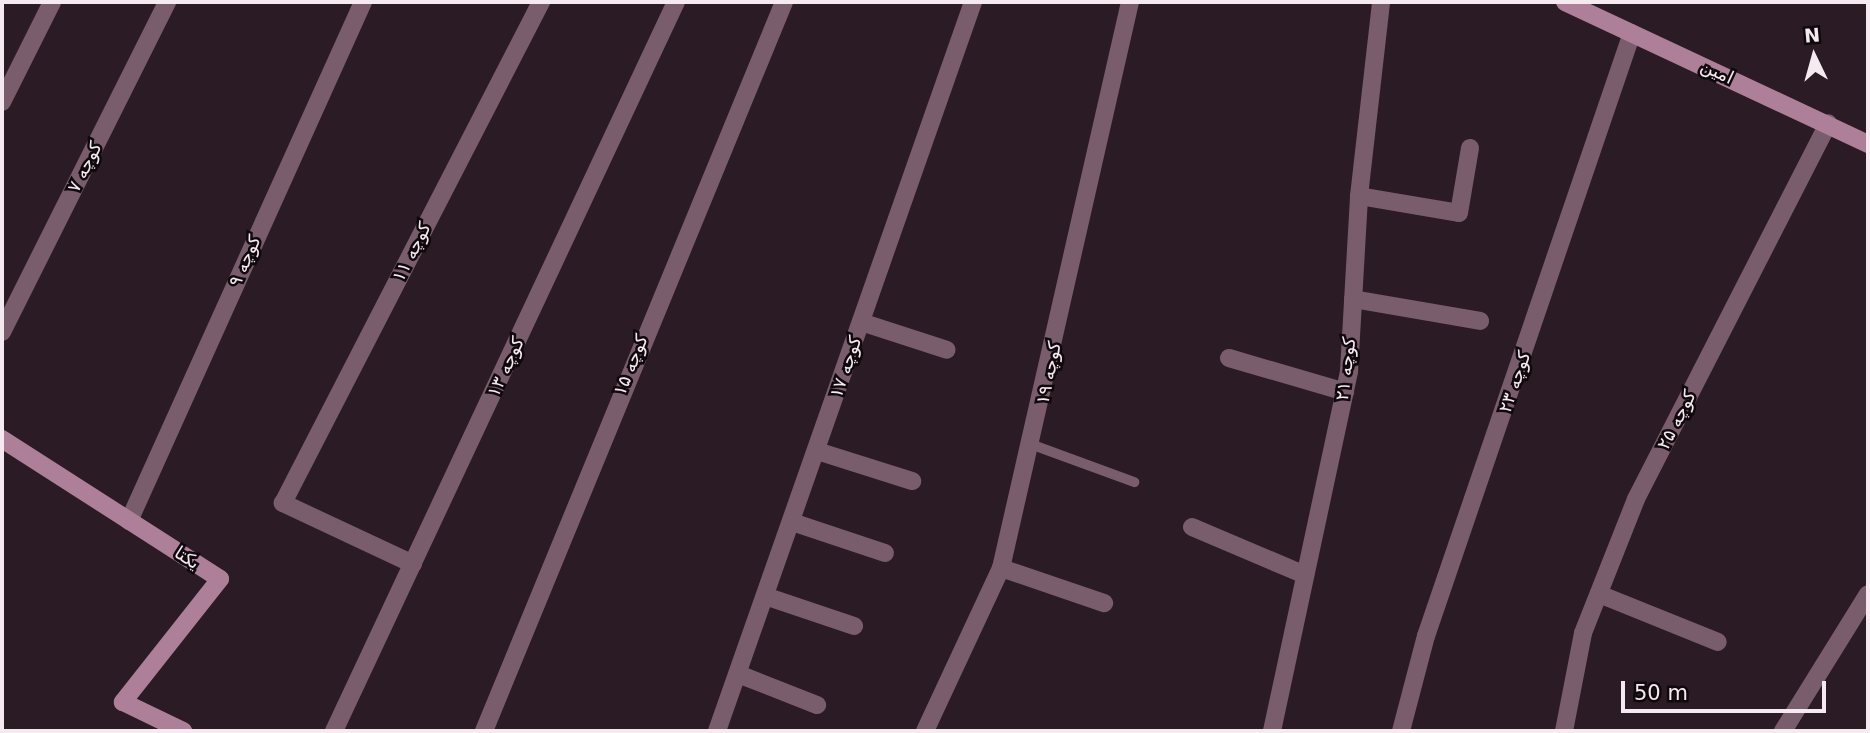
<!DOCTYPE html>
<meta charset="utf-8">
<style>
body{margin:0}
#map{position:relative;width:1870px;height:733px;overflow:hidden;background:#2b1b24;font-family:"DejaVu Sans","Noto Naskh Arabic",sans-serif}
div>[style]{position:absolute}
.lane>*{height:10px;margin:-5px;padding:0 5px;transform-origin:5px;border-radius:5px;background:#7a5d6d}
.street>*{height:18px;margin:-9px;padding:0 9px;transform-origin:9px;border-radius:9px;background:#7a5d6d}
.secondary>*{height:18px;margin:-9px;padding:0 9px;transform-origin:9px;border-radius:9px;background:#ae7f99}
span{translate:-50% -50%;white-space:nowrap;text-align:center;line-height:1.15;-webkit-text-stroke:5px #0f080c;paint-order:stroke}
.street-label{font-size:18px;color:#f5eaef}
.frame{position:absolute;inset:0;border:4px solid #f5eaef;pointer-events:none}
.north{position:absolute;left:1779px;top:21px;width:70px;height:70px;-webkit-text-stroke:5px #0f080c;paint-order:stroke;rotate:355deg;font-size:19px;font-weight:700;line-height:28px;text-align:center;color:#f5eaef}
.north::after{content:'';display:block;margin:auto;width:24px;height:32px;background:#f5eaef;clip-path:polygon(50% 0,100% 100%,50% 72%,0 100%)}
.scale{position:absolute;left:1621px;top:681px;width:205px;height:32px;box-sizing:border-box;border:4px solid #f5eaef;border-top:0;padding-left:9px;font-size:21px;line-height:24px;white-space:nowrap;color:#f5eaef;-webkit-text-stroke:5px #0f080c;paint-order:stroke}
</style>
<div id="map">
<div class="lane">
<i style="left:1033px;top:445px;width:108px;rotate:20.1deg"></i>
</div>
<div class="street">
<i style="left:2px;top:102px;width:112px;rotate:-63.4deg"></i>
<i style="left:1359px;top:196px;width:101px;rotate:9.6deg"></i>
<i style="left:1459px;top:213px;width:66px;rotate:-80.4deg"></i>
<i style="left:1353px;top:299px;width:129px;rotate:9.8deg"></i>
<i style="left:861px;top:322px;width:90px;rotate:18deg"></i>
<i style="left:2px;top:332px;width:369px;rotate:-63.4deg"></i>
<i style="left:1229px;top:358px;width:121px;rotate:16.3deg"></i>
<i style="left:817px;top:451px;width:100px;rotate:17.5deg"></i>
<i style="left:129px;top:521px;width:569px;rotate:-65.73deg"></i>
<i style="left:792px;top:522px;width:98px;rotate:18.4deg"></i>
<i style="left:1192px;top:527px;width:123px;rotate:23deg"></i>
<i style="left:413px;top:564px;width:144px;rotate:-154.9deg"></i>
<i style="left:283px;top:503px;width:564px;rotate:-62.75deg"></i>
<i style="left:1001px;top:568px;width:109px;rotate:18.8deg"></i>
<i style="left:1599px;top:594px;width:128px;rotate:22deg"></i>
<i style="left:765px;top:596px;width:94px;rotate:18.6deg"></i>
<i style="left:738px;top:674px;width:85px;rotate:21.4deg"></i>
<i style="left:334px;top:731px;width:805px;rotate:-64.87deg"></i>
<i style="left:484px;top:731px;width:788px;rotate:-67.63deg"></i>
<i style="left:717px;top:731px;width:773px;rotate:-70.65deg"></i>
<i style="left:925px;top:731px;width:180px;rotate:-65deg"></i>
<i style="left:1001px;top:568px;width:581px;rotate:-77.16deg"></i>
<i style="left:1272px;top:731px;width:368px;rotate:-77.9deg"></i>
<i style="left:1349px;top:371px;width:175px;rotate:-86.7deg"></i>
<i style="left:1359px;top:196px;width:195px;rotate:-83.5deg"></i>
<i style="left:1401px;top:731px;width:98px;rotate:-75.3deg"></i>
<i style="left:1426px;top:636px;width:637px;rotate:-71.14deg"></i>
<i style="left:1564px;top:731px;width:100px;rotate:-79deg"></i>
<i style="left:1583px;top:633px;width:144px;rotate:-68.4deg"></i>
<i style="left:1636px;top:499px;width:422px;rotate:-62.9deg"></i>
<i style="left:1783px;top:731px;width:161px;rotate:-58.2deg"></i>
</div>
<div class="secondary">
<i style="left:1565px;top:2px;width:335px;rotate:25.1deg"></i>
<i style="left:2px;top:439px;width:259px;rotate:32.7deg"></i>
<i style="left:220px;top:579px;width:157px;rotate:128.3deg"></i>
<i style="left:123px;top:702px;width:67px;rotate:25.8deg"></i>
</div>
<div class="street-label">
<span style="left:1717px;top:72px;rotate:25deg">امین</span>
<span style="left:85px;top:167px;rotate:-63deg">کوچه ۷</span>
<span style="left:412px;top:252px;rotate:-63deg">کوچه ۱۱</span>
<span style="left:245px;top:261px;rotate:-66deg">کوچه ۹</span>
<span style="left:631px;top:365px;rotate:-68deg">کوچه ۱۵</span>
<span style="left:506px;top:367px;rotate:-65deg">کوچه ۱۳</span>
<span style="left:846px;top:367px;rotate:-71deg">کوچه ۱۷</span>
<span style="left:1346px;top:369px;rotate:-83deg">کوچه ۲۱</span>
<span style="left:1049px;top:373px;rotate:-78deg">کوچه ۱۹</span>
<span style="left:1515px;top:382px;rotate:-71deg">کوچه ۲۳</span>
<span style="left:1677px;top:420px;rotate:-63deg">کوچه ۲۵</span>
<span style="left:187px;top:558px;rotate:33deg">یکتا</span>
</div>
<div class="frame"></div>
<div class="north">N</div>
<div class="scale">50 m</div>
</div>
